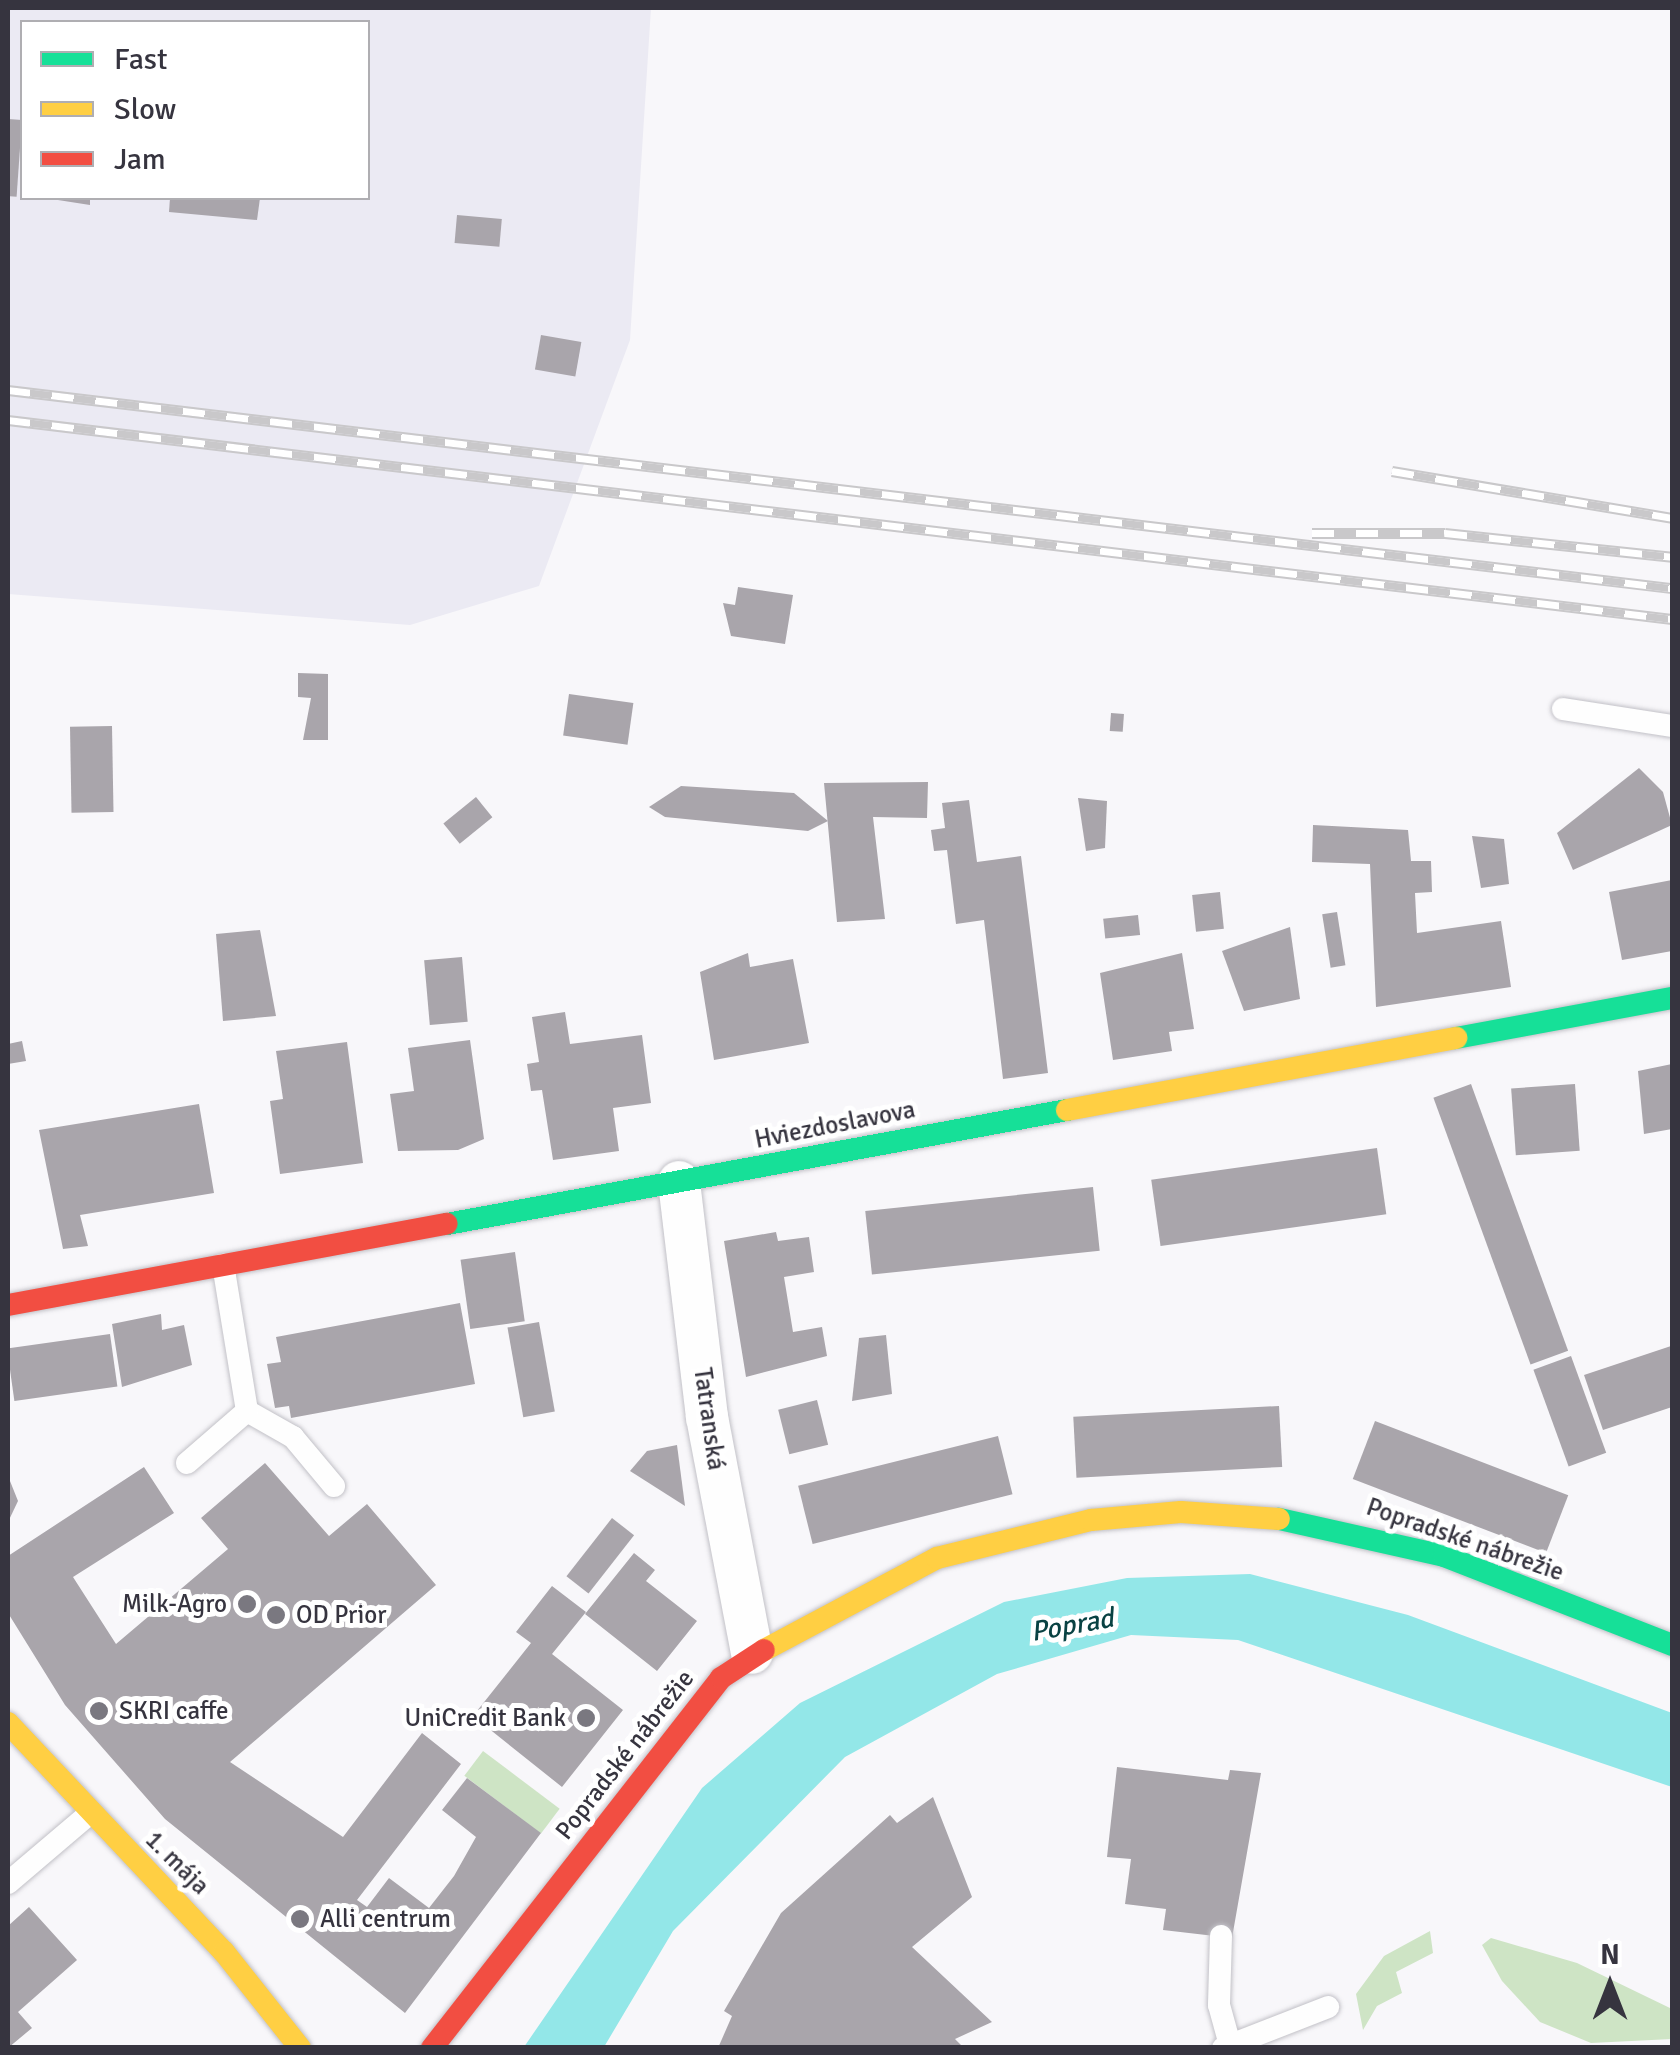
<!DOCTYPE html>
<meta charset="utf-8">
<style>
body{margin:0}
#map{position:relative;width:1680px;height:2055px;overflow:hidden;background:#f8f7fa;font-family:Signika,sans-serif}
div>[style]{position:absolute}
.built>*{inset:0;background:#ebeaf3}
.green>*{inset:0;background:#cee4c5;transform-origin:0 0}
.water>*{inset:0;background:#93e7e8}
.building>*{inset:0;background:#a9a5ab;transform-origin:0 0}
.roads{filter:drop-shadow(0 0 2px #c2c1c7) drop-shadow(0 0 2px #c2c1c7)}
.lane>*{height:22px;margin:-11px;padding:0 11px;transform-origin:11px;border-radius:11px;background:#fefefe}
.street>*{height:42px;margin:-21px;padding:0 21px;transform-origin:21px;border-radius:21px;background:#fefefe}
.fast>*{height:22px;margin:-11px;padding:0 11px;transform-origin:11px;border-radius:11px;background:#16e098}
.slow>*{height:22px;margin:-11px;padding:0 11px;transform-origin:11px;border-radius:11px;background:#ffcf43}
.jam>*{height:22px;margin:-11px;padding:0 11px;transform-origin:11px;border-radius:11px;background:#f24e42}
.rail>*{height:11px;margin-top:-5.5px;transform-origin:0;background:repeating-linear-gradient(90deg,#fff 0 22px,#c9c8ca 0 44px);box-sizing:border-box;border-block:2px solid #c9c8ca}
.dots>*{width:28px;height:28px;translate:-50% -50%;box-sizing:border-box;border:5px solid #fff;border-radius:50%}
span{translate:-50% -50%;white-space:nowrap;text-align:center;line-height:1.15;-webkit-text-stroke:10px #fff;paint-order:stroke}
.street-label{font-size:25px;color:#36343f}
.poi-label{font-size:25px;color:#36343f}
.right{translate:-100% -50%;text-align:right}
.left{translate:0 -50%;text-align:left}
.water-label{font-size:28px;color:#094243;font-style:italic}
.frame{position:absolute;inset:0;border:10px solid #36343f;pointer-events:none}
.legend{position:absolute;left:20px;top:20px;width:350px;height:180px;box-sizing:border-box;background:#fff;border:2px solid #afaeb2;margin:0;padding:12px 18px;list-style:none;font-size:30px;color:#36343f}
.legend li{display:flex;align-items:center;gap:20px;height:50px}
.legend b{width:50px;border:2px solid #afaeb2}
.north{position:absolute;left:1560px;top:1935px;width:100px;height:100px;-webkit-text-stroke:8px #fff;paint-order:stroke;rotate:0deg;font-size:28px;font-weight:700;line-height:40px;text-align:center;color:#36343f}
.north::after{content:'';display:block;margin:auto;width:35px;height:45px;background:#36343f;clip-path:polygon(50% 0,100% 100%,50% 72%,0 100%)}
</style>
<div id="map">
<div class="built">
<i style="clip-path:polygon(evenodd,8px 8px,651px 8px,630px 340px,539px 586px,410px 625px,8px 594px,8px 8px,22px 22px,368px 22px,368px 198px,22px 198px,22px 22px)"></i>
</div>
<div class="green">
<i style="left:483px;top:1751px;width:96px;height:31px;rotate:37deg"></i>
<i style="clip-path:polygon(1430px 1931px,1433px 1953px,1396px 1972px,1402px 1993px,1377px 2006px,1363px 2030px,1356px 1994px,1384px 1956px)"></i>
<i style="clip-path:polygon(1491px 1938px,1577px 1963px,1672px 2009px,1672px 2039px,1591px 2043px,1540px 2022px,1502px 1981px,1482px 1945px)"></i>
</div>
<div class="water">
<i style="clip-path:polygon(1250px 1574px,1408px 1615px,1672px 1713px,1672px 1787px,1238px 1640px,1131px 1635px,997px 1674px,845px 1757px,673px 1931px,604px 2047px,524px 2047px,702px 1788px,800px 1703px,1004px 1602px,1127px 1578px)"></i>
</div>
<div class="building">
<i style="left:8px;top:119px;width:14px;height:77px;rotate:4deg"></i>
<i style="clip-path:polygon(45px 198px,90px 198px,90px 205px)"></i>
<i style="clip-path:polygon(170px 198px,260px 198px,257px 220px,169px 212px)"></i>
<i style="left:457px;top:215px;width:45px;height:28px;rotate:5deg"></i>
<i style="left:541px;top:335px;width:41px;height:35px;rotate:10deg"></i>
<i style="clip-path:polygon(738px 587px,793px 595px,785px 644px,731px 636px,723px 603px,735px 605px)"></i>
<i style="clip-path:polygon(298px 673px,328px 674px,328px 740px,303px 740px,311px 698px,298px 697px)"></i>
<i style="left:569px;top:694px;width:65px;height:42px;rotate:8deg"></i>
<i style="left:1111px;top:713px;width:13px;height:18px;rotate:4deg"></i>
<i style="left:112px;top:726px;width:86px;height:42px;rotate:89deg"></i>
<i style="clip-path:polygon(1639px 768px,1663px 792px,1672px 825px,1573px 870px,1557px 833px)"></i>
<i style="clip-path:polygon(928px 782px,927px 818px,873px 817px,885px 919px,837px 922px,824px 783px)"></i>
<i style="clip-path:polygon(681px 786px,794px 793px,828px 821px,808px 831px,665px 817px,649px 807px)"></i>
<i style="left:476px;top:797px;width:26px;height:42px;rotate:51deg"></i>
<i style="clip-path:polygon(1078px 798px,1107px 801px,1105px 848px,1086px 851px)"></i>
<i style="clip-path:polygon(969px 800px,977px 862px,1021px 856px,1048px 1073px,1003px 1079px,984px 920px,956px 924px,947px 850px,934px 851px,931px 830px,945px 828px,942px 803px)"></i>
<i style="clip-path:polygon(1313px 825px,1408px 830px,1411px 861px,1431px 861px,1432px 892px,1415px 893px,1417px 933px,1501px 921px,1511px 987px,1376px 1007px,1370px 864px,1312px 862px)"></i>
<i style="clip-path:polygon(1472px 836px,1504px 839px,1509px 884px,1481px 888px)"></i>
<i style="clip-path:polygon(1672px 880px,1672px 951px,1622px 960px,1609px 892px)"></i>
<i style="left:1220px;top:892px;width:37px;height:28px;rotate:84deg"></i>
<i style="left:1337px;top:912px;width:54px;height:15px;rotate:81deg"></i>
<i style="left:1138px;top:915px;width:20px;height:35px;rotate:84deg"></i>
<i style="clip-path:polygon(1290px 927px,1300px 999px,1244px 1011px,1222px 951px)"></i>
<i style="clip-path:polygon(260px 930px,276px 1016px,223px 1021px,216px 934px)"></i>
<i style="clip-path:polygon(748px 953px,750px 967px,793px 959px,809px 1043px,714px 1060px,700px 972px)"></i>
<i style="clip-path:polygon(1182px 953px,1194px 1029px,1169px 1032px,1172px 1051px,1113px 1060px,1100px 973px)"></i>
<i style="left:462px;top:957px;width:65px;height:38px;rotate:85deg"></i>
<i style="clip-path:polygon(565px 1012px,570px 1044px,642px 1035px,651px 1103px,613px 1108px,619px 1151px,553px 1160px,542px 1090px,531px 1091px,527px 1064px,539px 1062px,532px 1017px)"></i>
<i style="clip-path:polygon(470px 1040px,484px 1139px,458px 1150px,398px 1151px,390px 1094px,414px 1091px,408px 1048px)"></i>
<i style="clip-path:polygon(22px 1041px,26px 1061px,8px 1064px,8px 1044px)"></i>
<i style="clip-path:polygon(347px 1042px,363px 1163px,280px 1174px,270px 1101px,283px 1099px,276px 1051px)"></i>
<i style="clip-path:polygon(1672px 1064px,1672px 1129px,1644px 1134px,1638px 1071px)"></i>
<i style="left:1471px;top:1084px;width:284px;height:40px;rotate:70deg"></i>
<i style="left:1575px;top:1084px;width:67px;height:64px;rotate:86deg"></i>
<i style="clip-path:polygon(199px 1104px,214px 1193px,80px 1215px,88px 1246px,63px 1249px,39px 1130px)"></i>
<i style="left:1377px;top:1148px;width:67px;height:228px;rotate:82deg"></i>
<i style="left:1093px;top:1187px;width:64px;height:229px;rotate:84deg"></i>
<i style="clip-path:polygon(776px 1232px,778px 1241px,809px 1237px,814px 1272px,784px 1277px,793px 1332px,822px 1327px,827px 1356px,746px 1377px,724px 1241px)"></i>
<i style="left:515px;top:1252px;width:70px;height:55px;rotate:82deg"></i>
<i style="clip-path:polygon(460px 1303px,475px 1384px,291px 1418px,289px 1406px,275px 1408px,267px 1364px,281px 1362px,276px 1337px)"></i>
<i style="clip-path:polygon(161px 1314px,162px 1330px,184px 1325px,192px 1365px,122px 1387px,112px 1324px)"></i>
<i style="left:539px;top:1322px;width:91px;height:32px;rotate:80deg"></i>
<i style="left:110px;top:1334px;width:53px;height:104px;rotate:82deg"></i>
<i style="clip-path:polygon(886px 1335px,892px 1394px,852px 1401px,859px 1338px)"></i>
<i style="clip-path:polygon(1671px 1346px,1672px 1407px,1603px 1430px,1584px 1375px)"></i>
<i style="left:1571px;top:1356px;width:103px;height:40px;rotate:70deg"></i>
<i style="left:817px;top:1400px;width:46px;height:40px;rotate:76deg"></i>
<i style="left:1279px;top:1406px;width:61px;height:206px;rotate:87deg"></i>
<i style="left:1375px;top:1421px;width:207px;height:62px;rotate:21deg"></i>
<i style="left:998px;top:1436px;width:60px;height:206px;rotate:76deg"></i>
<i style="clip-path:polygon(677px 1445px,685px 1506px,630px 1471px,647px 1451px)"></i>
<i style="clip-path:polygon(265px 1463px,329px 1536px,367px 1504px,436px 1585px,230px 1762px,343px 1837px,422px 1733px,461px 1764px,357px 1900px,367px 1907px,389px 1878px,429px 1908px,454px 1876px,476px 1837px,442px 1810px,467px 1778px,541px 1833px,405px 2013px,165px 1819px,65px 1705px,8px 1613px,8px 1556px,144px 1467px,174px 1513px,73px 1577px,116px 1644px,228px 1549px,201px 1518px)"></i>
<i style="clip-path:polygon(8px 1476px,18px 1501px,8px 1522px)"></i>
<i style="left:612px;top:1518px;width:28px;height:74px;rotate:38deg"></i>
<i style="clip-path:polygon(634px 1553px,655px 1570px,646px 1581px,697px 1621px,657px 1671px,585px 1614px)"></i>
<i style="clip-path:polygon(552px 1586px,586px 1612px,552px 1654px,623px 1710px,562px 1787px,473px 1716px,531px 1643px,516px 1632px)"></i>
<i style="clip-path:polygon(1117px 1767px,1228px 1780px,1230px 1770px,1261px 1773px,1232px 1938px,1163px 1930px,1166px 1909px,1125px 1904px,1131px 1859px,1107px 1857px)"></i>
<i style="clip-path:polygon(933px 1797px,972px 1897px,912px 1947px,992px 2022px,955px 2039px,964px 2048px,718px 2048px,732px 2016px,724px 2011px,781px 1913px,890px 1815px,897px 1823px)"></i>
<i style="clip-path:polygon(29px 1907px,77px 1960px,18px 2012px,32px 2028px,8px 2048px,8px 1926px)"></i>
</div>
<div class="roads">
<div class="lane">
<i style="left:1563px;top:709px;width:110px;rotate:8.9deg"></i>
<i style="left:247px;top:1411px;width:53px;rotate:29.5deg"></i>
<i style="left:293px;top:1437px;width:64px;rotate:50.1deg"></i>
<i style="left:187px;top:1463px;width:79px;rotate:-40.9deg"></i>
<i style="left:247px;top:1411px;width:148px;rotate:-99.3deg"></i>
<i style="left:8px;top:1883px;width:106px;rotate:-40.4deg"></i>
<i style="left:1221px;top:1936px;width:69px;rotate:91.7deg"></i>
<i style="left:1219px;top:2005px;width:41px;rotate:74.6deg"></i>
<i style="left:1223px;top:2048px;width:113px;rotate:-21.3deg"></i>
</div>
<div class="street">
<i style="left:679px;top:1182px;width:237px;rotate:83.2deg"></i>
<i style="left:707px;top:1417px;width:240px;rotate:79.2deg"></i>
</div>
<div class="fast">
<i style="left:1456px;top:1038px;width:220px;rotate:-10.5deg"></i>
<i style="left:447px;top:1224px;width:630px;rotate:-10.42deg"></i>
<i style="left:1279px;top:1519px;width:169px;rotate:12.6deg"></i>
<i style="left:1444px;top:1556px;width:245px;rotate:21.3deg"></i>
</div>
<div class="slow">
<i style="left:1067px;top:1110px;width:396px;rotate:-10.5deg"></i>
<i style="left:764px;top:1650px;width:196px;rotate:-28deg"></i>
<i style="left:937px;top:1558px;width:159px;rotate:-13.9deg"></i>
<i style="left:1091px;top:1520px;width:90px;rotate:-5.1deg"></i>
<i style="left:1181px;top:1512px;width:98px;rotate:4.1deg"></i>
<i style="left:8px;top:1723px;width:315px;rotate:46.7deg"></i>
<i style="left:224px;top:1952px;width:122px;rotate:51.6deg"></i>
</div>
<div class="jam">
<i style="left:8px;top:1305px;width:446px;rotate:-10.5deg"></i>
<i style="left:432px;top:2048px;width:469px;rotate:-52deg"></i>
<i style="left:721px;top:1678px;width:51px;rotate:-33.1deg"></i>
</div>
</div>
<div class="rail">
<i style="left:8px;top:390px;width:1676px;rotate:6.79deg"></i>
<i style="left:8px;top:420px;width:1676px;rotate:6.82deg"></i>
<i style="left:1392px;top:471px;width:284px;rotate:9.5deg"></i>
<i style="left:1312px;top:533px;width:133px"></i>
<i style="left:1445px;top:533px;width:228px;rotate:6deg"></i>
</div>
<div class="dots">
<i style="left:247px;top:1604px;background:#7a7880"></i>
<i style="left:276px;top:1615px;background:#7a7880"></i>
<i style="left:99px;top:1711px;background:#7a7880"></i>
<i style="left:586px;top:1718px;background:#7a7880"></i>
<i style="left:300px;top:1919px;background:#7a7880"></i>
</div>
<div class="street-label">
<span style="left:835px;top:1125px;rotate:-11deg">Hviezdoslavova</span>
<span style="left:709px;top:1419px;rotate:82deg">Tatranská</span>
<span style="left:1465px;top:1540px;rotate:19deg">Popradské nábrežie</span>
<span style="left:625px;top:1755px;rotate:-52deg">Popradské nábrežie</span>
<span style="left:177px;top:1863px;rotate:45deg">1. mája</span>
</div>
<div class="poi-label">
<span class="right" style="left:227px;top:1604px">Milk-Agro</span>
<span class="left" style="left:296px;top:1615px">OD Prior</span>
<span class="left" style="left:119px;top:1711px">SKRI caffe</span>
<span class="right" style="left:566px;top:1718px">UniCredit Bank</span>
<span class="left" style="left:320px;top:1919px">Alli centrum</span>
</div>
<div class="water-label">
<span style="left:1072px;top:1625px;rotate:-10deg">Poprad</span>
</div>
<div class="frame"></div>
<ul class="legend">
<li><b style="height:12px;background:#16e098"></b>Fast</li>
<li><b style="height:12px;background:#ffcf43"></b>Slow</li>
<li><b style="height:12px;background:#f24e42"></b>Jam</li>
</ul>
<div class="north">N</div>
</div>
